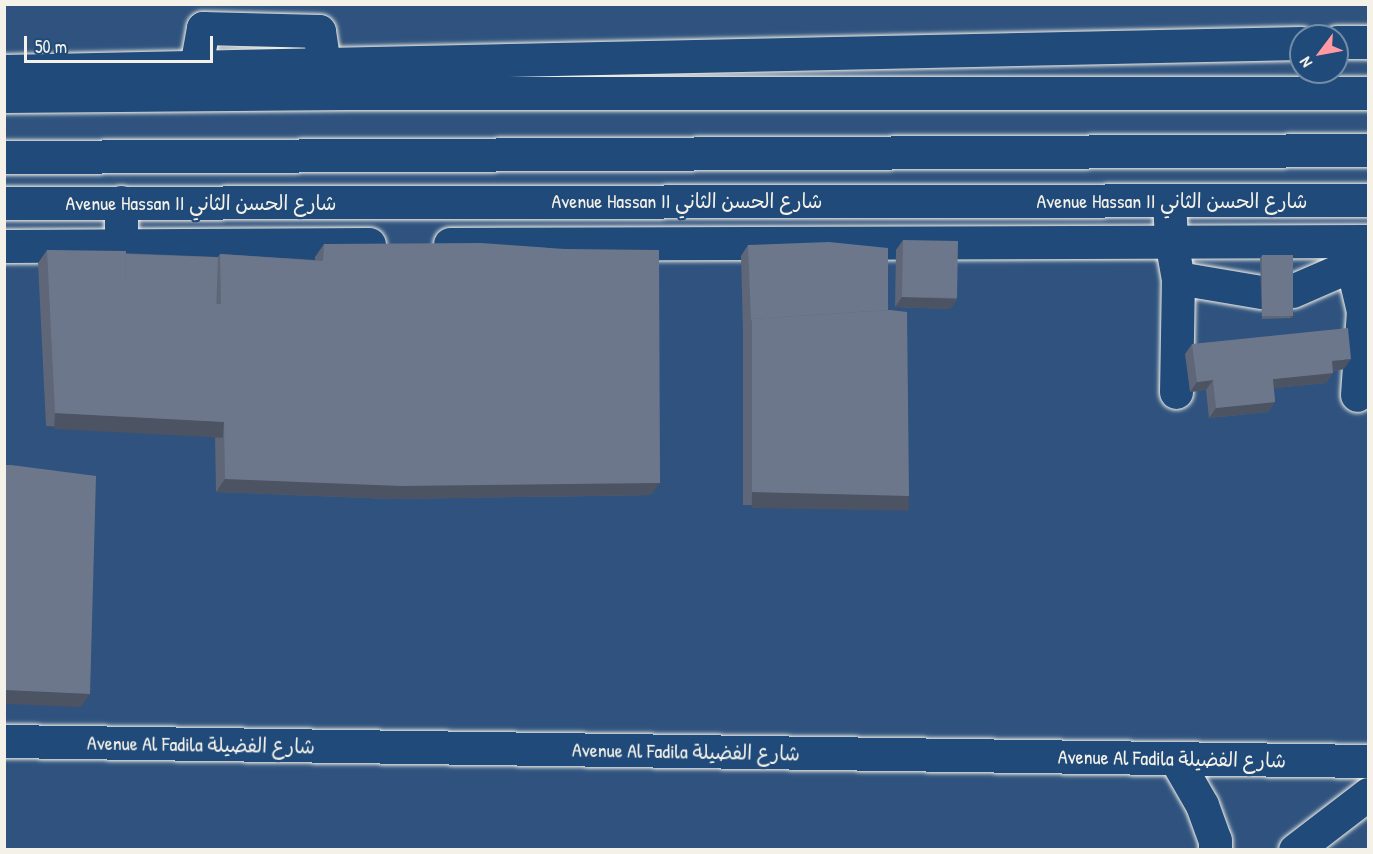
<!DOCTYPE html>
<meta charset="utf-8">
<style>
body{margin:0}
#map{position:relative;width:1373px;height:854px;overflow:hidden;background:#2f537e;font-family:"Patrick Hand","Playpen Sans Arabic",sans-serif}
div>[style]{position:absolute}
.roads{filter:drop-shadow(0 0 2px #f4f1e8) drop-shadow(0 0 2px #f4f1e8)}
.minor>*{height:33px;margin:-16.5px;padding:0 16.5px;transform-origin:16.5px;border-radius:16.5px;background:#1f4a7a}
.major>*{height:33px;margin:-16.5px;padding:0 16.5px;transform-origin:16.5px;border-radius:16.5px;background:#1f4a7a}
.wall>*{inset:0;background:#5e6678}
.shaded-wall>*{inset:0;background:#4c5362;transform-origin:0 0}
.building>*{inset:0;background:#6d778c;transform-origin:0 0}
span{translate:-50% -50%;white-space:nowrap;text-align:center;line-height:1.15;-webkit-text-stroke:4.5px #1f4a7a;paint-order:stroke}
.street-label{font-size:20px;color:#f4f1e8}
.frame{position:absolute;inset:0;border:6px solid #f4f1e8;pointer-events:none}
.north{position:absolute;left:1289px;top:24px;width:60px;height:60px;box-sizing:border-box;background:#1f4a7a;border:2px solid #748da6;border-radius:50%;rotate:238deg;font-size:16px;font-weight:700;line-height:24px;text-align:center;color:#f4f1e8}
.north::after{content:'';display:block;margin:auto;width:21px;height:27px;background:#ff9aa2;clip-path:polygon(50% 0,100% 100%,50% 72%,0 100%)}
.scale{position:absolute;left:24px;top:36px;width:189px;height:27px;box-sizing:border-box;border:3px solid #f4f1e8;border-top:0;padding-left:8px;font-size:18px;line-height:21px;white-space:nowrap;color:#f4f1e8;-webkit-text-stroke:4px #1f4a7a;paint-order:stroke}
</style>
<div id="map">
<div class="roads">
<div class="minor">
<i style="left:1337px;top:42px;width:31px"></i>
<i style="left:4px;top:71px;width:1297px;rotate:-1.24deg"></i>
<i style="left:192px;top:89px;width:62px;rotate:-79.8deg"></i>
<i style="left:203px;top:28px;width:116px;rotate:1.5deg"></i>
<i style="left:319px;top:31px;width:55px;rotate:81.6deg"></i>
<i style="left:4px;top:96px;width:345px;rotate:-0.5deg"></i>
<i style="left:349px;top:93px;width:1019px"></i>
<i style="left:1171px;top:240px;width:39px;rotate:80deg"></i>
<i style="left:1178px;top:278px;width:114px;rotate:91deg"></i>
<i style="left:450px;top:244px;width:918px;rotate:-0.19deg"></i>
<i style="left:4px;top:246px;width:365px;rotate:-0.3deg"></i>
<i style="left:1352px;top:265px;width:47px;rotate:76.6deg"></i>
<i style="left:1363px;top:311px;width:84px;rotate:94.1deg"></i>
<i style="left:1178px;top:278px;width:84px;rotate:9.6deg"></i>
<i style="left:1292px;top:291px;width:65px;rotate:-23.4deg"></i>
<i style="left:1352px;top:265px;width:23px;rotate:-77deg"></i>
<i style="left:4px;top:741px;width:1364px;rotate:0.84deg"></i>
<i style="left:1175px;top:758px;width:54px;rotate:60.1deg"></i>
<i style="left:1202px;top:805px;width:37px;rotate:70deg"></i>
<i style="left:1215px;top:840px;width:10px;rotate:90deg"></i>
<i style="left:1295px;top:850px;width:92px;rotate:-37.5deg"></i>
</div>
<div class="major">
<i style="left:4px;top:157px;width:1364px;rotate:-0.29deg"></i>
<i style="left:1169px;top:201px;width:39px;rotate:87deg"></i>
<i style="left:121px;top:202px;width:43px;rotate:90deg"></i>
<i style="left:4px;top:203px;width:1364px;rotate:-0.13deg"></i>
</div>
</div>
<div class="wall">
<i style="clip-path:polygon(903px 240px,957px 299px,950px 309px,895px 307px,896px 250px)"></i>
<i style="clip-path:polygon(324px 244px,651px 495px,393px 499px,216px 492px,215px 435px,46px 426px,38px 263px,47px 250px,218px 257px,220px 254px,315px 260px,315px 257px)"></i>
<i style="clip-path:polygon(748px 245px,888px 310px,909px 496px,900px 509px,743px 505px,743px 332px,741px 256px)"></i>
<i style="clip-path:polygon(1262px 255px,1293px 318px,1262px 319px,1260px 259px)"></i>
<i style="clip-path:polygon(1192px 344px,1344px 369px,1333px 371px,1326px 383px,1274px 388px,1275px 402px,1268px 412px,1209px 418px,1206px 390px,1190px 392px,1185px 354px)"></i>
</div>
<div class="shaded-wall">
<i style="clip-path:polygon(656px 4px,751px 4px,655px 6px)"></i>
<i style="clip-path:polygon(902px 297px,957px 299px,950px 309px,895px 307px)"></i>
<i style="left:1295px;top:315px;width:4px;height:31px;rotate:124deg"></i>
<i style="clip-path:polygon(1351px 359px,1344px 369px,1325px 372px,1332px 361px)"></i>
<i style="clip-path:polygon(1333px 373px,1326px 383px,1266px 389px,1273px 379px)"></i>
<i style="clip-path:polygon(1213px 380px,1206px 390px,1190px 392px,1197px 382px)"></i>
<i style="clip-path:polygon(1275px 402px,1268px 412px,1209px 418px,1216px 408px)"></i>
<i style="left:55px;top:413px;width:169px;height:16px;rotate:3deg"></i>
<i style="clip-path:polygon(225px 479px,660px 483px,651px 495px,393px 499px,216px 492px)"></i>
<i style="left:752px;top:492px;width:157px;height:16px;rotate:1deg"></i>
<i style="clip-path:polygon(4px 690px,90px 694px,81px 707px,4px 704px)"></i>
</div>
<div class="building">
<i style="left:903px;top:240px;width:55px;height:57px;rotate:1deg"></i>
<i style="clip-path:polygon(829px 242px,888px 248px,888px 310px,752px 319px,751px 322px,748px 245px)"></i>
<i style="clip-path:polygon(481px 243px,565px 249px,659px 250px,660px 483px,402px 486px,225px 479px,224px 422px,55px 413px,47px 250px,126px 251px,125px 306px,221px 304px,220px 254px,323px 261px,324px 244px)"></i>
<i style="left:126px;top:254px;width:92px;height:52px;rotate:2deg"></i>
<i style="left:1262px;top:255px;width:31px;height:61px"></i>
<i style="clip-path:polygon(890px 310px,907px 312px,909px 496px,752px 492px,752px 319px)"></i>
<i style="clip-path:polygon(1348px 328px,1351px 359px,1332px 361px,1333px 373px,1273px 379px,1275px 402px,1216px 408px,1213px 380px,1197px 382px,1192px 344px)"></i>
<i style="clip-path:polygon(4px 465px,11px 465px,96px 476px,90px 694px,4px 690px,5px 674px,4px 674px)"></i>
</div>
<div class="street-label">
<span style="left:687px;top:200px">Avenue Hassan II شارع الحسن الثاني</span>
<span style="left:1172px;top:200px">Avenue Hassan II شارع الحسن الثاني</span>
<span style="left:201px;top:202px">Avenue Hassan II شارع الحسن الثاني</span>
<span style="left:201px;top:744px;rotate:1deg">Avenue Al Fadila شارع الفضيلة</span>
<span style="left:686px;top:751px;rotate:1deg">Avenue Al Fadila شارع الفضيلة</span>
<span style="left:1172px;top:758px;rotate:1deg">Avenue Al Fadila شارع الفضيلة</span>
</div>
<div class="frame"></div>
<div class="north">N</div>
<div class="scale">50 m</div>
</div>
